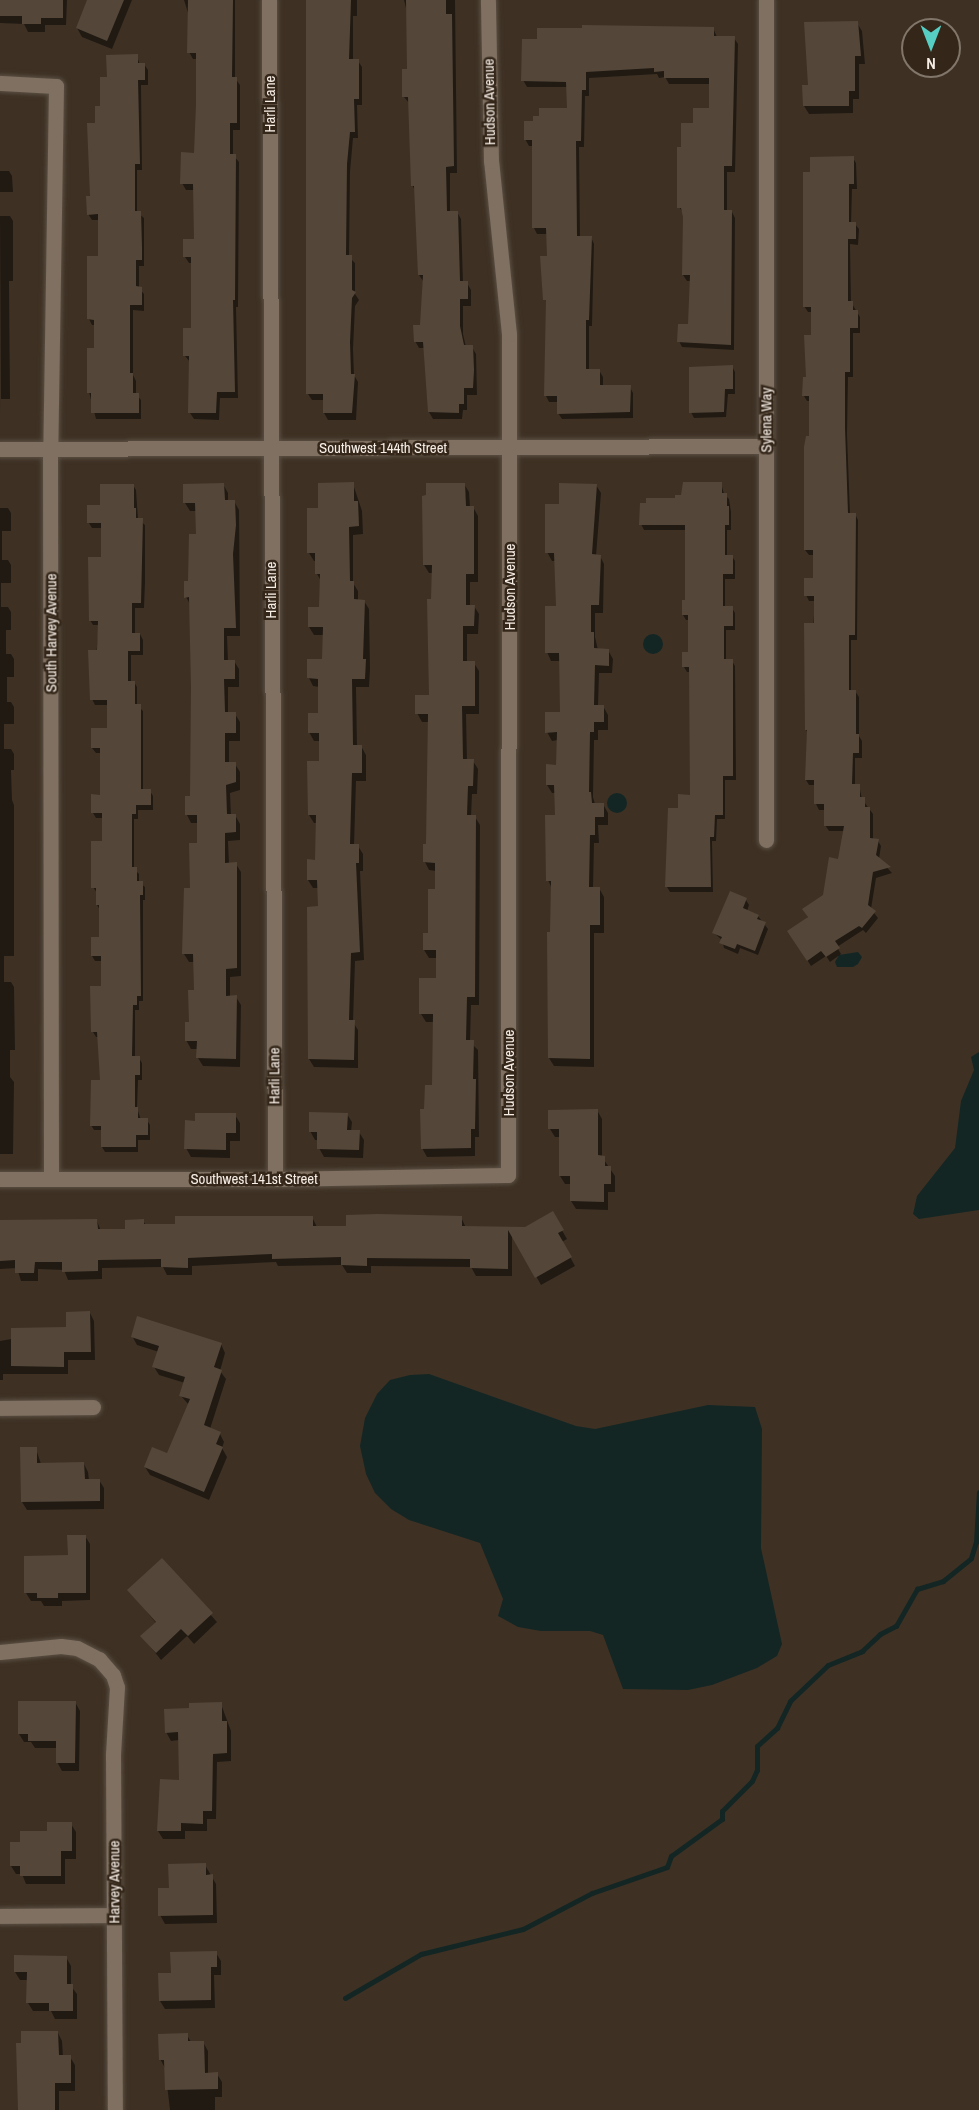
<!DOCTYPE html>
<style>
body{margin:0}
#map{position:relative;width:979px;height:2110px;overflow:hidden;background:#3e3124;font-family:"Archivo Narrow",sans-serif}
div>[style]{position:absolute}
.water>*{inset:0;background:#142624}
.round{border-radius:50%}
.shadow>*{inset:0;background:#0007}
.stream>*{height:5px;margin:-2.5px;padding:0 2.5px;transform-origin:2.5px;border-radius:2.5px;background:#142624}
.building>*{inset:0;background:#544739}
.roads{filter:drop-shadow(0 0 2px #5b5044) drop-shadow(0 0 2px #5b5044)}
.street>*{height:15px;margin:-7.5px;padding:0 7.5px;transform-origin:7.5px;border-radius:7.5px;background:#7f7061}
span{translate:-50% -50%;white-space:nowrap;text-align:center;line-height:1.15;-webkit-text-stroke:5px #34271a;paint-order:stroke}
.street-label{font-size:15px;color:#f6ede5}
.north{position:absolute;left:901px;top:18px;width:60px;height:60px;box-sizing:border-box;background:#34271a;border:2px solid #82766b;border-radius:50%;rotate:180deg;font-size:16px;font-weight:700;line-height:24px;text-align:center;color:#f6ede5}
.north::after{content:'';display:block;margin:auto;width:21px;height:27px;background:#56cec4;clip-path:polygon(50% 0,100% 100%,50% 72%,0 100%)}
</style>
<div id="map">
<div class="water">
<i class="round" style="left:643px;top:634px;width:20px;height:20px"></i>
<i class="round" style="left:607px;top:793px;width:20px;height:20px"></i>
<i style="clip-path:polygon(858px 952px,862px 957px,858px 964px,853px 967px,837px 967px,835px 962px,839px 955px)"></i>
<i style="clip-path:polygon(979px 1052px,979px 1210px,919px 1219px,913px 1214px,917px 1196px,955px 1148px,961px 1101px,974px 1070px,971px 1057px)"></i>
<i style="clip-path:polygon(429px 1374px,576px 1426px,595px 1429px,708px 1405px,755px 1407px,762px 1429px,761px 1548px,782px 1644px,777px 1656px,757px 1668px,712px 1685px,688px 1690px,623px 1689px,603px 1635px,590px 1631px,541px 1631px,518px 1627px,498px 1616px,503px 1599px,480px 1543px,409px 1520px,391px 1509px,375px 1493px,366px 1474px,360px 1446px,365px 1418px,377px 1394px,390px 1380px,410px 1375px)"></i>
</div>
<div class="shadow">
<i style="clip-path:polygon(0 0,67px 0,66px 25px,45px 25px,45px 32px,28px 32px,24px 24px,0 23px)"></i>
<i style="clip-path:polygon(89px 0,132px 0,112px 49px,82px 37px,77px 28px)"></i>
<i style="clip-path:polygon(184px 0,235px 0,235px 78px,240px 85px,240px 130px,233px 130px,233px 155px,239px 162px,238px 307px,236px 307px,238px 398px,220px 398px,219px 420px,194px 419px,190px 413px,190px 362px,185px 356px,193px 329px,193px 263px,189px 263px,185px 257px,195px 240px,194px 190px,186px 190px,182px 183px,196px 154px,197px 59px,193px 59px,189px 52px,189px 16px)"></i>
<i style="clip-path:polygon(307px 0,357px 0,357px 16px,353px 16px,353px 61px,358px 61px,362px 67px,362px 105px,357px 105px,358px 138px,353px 138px,350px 172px,349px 257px,355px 263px,355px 294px,359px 300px,355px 306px,353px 349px,354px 375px,358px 382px,356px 420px,328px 420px,324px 413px,324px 400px,312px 400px,308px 394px)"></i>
<i style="clip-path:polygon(404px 0,455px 0,457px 173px,450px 173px,450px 212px,457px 212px,461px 219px,463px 283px,467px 283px,471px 290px,471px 306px,463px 306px,463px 334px,466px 347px,472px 347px,476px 354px,477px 395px,467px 395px,467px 410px,463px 410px,462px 419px,433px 419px,429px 412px,425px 348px,419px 348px,415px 341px,422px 327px,423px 281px,419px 275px,416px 192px,412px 185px,409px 103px,404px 97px,408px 71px,407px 12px)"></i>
<i style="clip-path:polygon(857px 23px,862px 31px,865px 64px,859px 64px,859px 99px,853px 99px,853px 113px,809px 114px,804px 106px,810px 86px)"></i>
<i style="clip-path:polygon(713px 28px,717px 37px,734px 38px,738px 44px,735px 172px,727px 172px,727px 212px,732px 212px,735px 218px,734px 350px,682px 347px,679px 341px,689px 326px,691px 281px,687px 281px,683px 275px,684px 214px,679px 207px,682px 148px,694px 125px,710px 109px,710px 84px,669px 84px,665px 77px,659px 78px,657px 74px,589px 78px,589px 96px,585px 96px,584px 147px,579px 147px,580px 238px,591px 237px,594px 244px,592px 326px,589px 326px,589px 370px,599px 370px,603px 377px,603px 387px,630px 387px,633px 393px,633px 418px,562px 419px,558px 413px,558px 402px,549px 402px,546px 396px,548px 304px,545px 299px,548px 234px,537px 234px,534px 228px,533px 146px,529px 146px,525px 139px,534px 123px,568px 110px,568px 87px,527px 87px,523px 80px)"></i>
<i style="clip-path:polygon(137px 56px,140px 65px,144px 64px,148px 70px,148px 85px,141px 85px,142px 170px,137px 170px,137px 212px,144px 218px,144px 266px,139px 266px,139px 288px,144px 294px,144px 311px,133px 310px,133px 375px,136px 381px,136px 394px,141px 400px,141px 419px,96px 419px,89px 392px,96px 350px,95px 325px,92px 325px,89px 319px,99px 258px,99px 220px,92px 220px,88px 214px,97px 125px,108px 79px)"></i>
<i style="clip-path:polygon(853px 158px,856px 163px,857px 189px,852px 189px,851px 224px,855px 224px,859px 229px,858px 245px,850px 244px,851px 302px,860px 317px,860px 333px,853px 333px,853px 377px,848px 377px,847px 434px,850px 514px,855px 514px,858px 520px,857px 640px,851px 640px,851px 691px,855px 691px,859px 697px,859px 736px,862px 741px,862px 758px,855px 758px,855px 785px,859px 785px,862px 799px,873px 814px,873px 840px,878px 841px,881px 846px,879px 859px,892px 873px,876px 878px,871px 909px,878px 918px,866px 933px,863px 930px,837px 947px,841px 954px,830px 962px,826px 956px,811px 966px,792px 937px,824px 896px,840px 861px,845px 831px,829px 831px,825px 825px,825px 810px,819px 810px,816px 804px,816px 785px,809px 785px,806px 780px,809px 734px,806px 730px,815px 601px,809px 601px,806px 595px,815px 579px,815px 555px,809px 555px,805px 550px,811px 401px,807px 401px,804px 396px,812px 336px,812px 312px,808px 312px,804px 306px,812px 173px)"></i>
<i style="clip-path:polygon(0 171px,9px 171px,12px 176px,13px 192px,0 192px)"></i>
<i style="clip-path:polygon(0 216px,10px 216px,13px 221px,13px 281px,9px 281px,10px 399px,1px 399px,1px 419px)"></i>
<i style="clip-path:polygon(732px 366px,735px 372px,735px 394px,728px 394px,726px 417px,694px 418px,691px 412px)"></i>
<i style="clip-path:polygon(721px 483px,724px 494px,729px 499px,731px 512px,731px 530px,727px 530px,727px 556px,732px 556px,735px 561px,735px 579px,725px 579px,725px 608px,732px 608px,735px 613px,735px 630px,726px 630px,726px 661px,732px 661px,735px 666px,736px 780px,725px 780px,725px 819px,717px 819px,716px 841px,712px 841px,713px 892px,670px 892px,667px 887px,679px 809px,691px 796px,690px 672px,687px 672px,684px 667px,690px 653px,689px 620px,686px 620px,683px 615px,686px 601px,686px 530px,644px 530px,641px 524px,676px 499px)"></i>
<i style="clip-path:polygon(223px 484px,228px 493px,228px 502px,234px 501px,239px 510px,240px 636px,227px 636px,228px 661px,234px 661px,239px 669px,239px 687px,228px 687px,228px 714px,235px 714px,240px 722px,240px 741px,229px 741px,229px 764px,235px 764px,240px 772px,240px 790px,230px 793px,231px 815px,235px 815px,240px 824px,240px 840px,228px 841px,229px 864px,236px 864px,241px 872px,241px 976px,230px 977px,230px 997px,236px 997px,241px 1005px,240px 1067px,203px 1066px,198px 1058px,198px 1049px,191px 1049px,186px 1040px,196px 991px,195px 962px,189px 962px,184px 954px,199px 844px,198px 823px,191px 823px,187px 815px,192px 798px,191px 606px,186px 597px,197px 536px,197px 511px,190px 511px,185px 503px)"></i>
<i style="clip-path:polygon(353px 484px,362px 511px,363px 534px,353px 535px,353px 583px,358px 591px,358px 601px,364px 601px,369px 609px,370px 669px,369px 687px,356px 687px,357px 746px,361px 746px,366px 755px,366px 781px,356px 781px,354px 846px,358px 846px,363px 854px,363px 871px,360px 871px,364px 960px,355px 961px,353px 1022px,358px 1030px,358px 1068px,314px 1067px,309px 1059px,320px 908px,319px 888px,313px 888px,308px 880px,316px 861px,317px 823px,314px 823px,309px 815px,321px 762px,320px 741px,314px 741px,309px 732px,320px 714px,320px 687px,313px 686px,309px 678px,323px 661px,324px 635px,314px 635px,309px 627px,321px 608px,321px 581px,317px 574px,317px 561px,314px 561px,309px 553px,309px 509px,320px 509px)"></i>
<i style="clip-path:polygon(464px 484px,469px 492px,470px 507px,473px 507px,478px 516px,478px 582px,470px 582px,470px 606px,474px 606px,479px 614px,478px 634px,467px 634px,467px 663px,474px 663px,479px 671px,479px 714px,466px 714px,467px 761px,473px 761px,478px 769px,477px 794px,472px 794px,471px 817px,475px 817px,480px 825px,479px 1005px,471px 1005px,470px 1042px,478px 1050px,479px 1137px,475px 1137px,475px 1156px,427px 1157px,422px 1148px,426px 1111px,434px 1087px,435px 1022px,426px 1022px,421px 1014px,437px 979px,437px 958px,429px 958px,424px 950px,430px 934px,436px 890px,436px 871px,429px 870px,425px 862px,428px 845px,429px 722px,422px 722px,417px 713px,430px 696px,433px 573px,429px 573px,424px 565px,424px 497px)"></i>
<i style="clip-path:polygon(133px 485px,136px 490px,138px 519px,145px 525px,145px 582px,144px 608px,135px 608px,135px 634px,140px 634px,143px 640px,143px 655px,131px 655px,131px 682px,134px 682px,137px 687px,137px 705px,143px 711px,143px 790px,150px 791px,153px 796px,153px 810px,138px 810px,138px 819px,134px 819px,134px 869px,139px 874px,139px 882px,145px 887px,145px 900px,143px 900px,143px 1001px,139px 1001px,139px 1010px,135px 1010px,135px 1058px,139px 1058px,142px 1063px,142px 1080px,138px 1080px,137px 1108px,141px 1120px,147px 1120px,150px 1125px,150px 1140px,138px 1140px,138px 1152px,105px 1152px,102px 1147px,102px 1130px,94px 1130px,91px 1125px,102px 1081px,99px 1037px,96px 1037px,93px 1032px,102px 987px,102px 961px,95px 961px,92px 956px,100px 939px,100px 910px,97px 905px,97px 893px,93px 887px,103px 842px,103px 818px,96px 818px,93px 813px,102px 796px,102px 753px,96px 753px,92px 748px,109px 730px,109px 705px,95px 705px,92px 699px,99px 625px,93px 625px,90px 620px,103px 558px,103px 528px,92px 528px,89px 523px,102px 506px)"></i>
<i style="clip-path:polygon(596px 485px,601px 493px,596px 556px,600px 556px,604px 564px,603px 613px,595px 613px,595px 637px,598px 650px,608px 650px,613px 659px,612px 673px,599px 673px,598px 706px,603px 706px,608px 715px,608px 730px,598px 730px,598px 740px,594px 740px,593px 797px,595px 804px,603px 804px,608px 813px,608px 825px,598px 825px,599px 843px,594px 843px,593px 888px,599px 888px,604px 897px,604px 933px,594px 933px,594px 1067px,554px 1066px,549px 1058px,552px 889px,548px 880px,557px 816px,556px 793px,552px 793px,547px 785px,558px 766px,558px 740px,552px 741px,547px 732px,561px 714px,560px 661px,551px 661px,547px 652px,558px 608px,556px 561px,552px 561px,547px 552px,560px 506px)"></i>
<i style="clip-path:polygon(0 508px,8px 508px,11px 513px,11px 531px,2px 531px,2px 560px,8px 560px,11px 565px,11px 583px,1px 583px,1px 607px,8px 607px,11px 612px,11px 630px,6px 630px,6px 654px,11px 654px,14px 659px,14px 677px,7px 677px,7px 702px,11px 702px,14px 707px,14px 724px,4px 724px,4px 749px,11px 749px,14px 754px,14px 770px,11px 770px,12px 800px,14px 805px,14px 956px,4px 956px,4px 982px,11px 982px,14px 987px,15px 1050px,10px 1050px,10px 1077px,14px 1082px,13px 1154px,0 1154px)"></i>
<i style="clip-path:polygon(730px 893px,746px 900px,749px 905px,747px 911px,758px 916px,768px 929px,758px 955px,740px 948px,738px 954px,724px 948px,722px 940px,714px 933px)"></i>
<i style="clip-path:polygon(597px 1110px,602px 1119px,602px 1157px,615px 1176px,615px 1192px,608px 1192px,608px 1210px,576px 1209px,571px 1201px,572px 1184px,565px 1184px,560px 1176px,561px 1137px,555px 1137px,550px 1129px)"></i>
<i style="clip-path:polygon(347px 1114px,352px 1122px,351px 1132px,359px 1132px,364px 1140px,363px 1158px,324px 1157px,319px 1148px,319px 1140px,315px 1140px,310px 1131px)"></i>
<i style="clip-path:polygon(235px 1115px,240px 1123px,240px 1141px,230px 1141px,230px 1158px,191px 1157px,186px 1148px,197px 1122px)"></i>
<i style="clip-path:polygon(552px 1213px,567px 1239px,562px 1242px,575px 1266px,541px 1285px,512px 1233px,512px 1276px,476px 1276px,471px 1267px,371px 1266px,371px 1273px,347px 1273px,342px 1265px,278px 1266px,276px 1262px,192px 1266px,192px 1275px,167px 1275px,163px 1267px,102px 1268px,102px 1279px,68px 1280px,64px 1270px,38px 1269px,38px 1281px,21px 1281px,17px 1268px,0 1269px,0 1221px,97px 1221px,101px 1231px,127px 1230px,143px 1221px,146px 1225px,177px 1225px,312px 1217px,317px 1227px,348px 1228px,461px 1217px,466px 1228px,525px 1228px)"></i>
<i style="clip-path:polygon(90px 1313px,94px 1321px,95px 1360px,68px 1360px,68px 1374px,3px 1374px,3px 1380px,0 1380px,0 1341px,67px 1329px)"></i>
<i style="clip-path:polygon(132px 1336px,221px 1344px,225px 1353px,220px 1371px,226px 1379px,210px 1429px,220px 1434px,224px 1442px,222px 1448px,227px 1457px,209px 1500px,150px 1475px,145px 1467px,168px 1455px,189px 1405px,181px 1396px,185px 1383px,159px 1375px,154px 1367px,159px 1352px,137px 1345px)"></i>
<i style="clip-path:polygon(36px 1449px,41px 1464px,84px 1464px,88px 1472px,89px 1480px,99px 1480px,104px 1488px,104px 1509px,27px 1510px,22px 1502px)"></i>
<i style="clip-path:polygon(85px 1536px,90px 1544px,90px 1600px,62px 1601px,62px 1606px,44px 1606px,41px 1601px,31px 1601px,26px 1593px,25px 1557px,69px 1557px)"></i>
<i style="clip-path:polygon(162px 1560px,217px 1622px,194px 1644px,187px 1636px,161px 1660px,142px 1636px,156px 1623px,129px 1590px)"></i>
<i style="clip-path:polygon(75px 1702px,80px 1711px,79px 1771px,62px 1771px,57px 1762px,57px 1748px,35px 1748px,31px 1742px,24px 1742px,19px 1734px)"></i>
<i style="clip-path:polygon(221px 1704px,231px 1731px,231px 1761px,217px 1762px,216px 1819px,207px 1819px,207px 1831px,185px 1831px,185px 1839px,163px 1839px,158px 1831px,180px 1781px,179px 1740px,171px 1741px,166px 1732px,191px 1710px)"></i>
<i style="clip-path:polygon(71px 1824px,76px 1832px,76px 1859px,65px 1859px,65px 1884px,26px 1884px,22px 1874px,16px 1874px,11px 1866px,21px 1844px)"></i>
<i style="clip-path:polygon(205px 1865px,216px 1884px,217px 1923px,165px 1924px,160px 1915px,170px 1889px)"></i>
<i style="clip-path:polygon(216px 1953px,221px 1961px,221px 1975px,214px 1975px,215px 2008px,165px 2009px,160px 2001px,172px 1975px)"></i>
<i style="clip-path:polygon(66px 1957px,71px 1966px,71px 1986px,77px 1994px,77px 2019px,55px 2019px,51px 2011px,33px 2011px,28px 2003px,28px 1980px,20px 1980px,15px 1972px)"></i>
<i style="clip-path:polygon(58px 2033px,62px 2041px,63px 2057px,70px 2057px,75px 2065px,75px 2091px,59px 2091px,59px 2110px,19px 2110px)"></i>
<i style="clip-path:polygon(187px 2035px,191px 2042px,203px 2042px,208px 2051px,208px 2074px,217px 2074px,222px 2082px,222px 2097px,215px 2097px,215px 2110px,170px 2110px,165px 2068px,160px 2059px)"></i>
</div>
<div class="stream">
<i style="left:345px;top:1998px;width:88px;rotate:-30.1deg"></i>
<i style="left:421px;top:1954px;width:105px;rotate:-13.8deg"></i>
<i style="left:523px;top:1929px;width:78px;rotate:-27.6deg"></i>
<i style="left:592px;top:1893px;width:79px;rotate:-19.1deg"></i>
<i style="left:667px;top:1867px;width:12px;rotate:-70deg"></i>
<i style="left:671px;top:1856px;width:63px;rotate:-36deg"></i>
<i style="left:722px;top:1819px;width:8px;rotate:-90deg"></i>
<i style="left:722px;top:1811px;width:42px;rotate:-45deg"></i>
<i style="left:752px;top:1781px;width:12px;rotate:-66deg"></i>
<i style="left:757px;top:1770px;width:24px;rotate:-90deg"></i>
<i style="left:757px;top:1746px;width:27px;rotate:-42deg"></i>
<i style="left:777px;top:1728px;width:30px;rotate:-64deg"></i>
<i style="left:790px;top:1701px;width:52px;rotate:-43.5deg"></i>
<i style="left:828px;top:1665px;width:37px;rotate:-22deg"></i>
<i style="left:862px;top:1651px;width:25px;rotate:-43deg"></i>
<i style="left:880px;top:1634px;width:18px;rotate:-27deg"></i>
<i style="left:896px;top:1626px;width:43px;rotate:-60.4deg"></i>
<i style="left:917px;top:1589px;width:27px;rotate:-17deg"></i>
<i style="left:943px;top:1581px;width:36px;rotate:-39deg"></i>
<i style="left:971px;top:1558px;width:17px;rotate:-73deg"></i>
<i style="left:976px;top:1542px;width:50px;rotate:-86.6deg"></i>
</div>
<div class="building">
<i style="clip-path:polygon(0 0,63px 0,63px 18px,41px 18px,41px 24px,22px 24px,22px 16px,0 16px)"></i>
<i style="clip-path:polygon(87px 0,124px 0,107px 41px,76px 28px)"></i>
<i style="clip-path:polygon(188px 0,233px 0,232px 77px,237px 77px,237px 123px,230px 123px,230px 154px,236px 154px,235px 300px,233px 300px,235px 392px,217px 392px,216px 413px,188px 413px,189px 356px,183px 356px,183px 328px,191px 328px,191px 257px,183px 257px,183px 239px,194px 239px,193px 184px,180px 184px,181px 152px,194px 153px,196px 105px,196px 53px,187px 53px)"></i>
<i style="clip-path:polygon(306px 0,351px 0,349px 59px,359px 59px,359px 99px,354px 99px,355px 132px,350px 132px,347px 164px,346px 255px,352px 255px,352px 290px,356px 292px,352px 298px,350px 342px,351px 374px,355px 374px,352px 413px,323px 413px,323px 394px,306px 394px)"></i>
<i style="clip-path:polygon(406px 0,446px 0,446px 14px,452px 14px,454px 166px,446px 167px,447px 211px,458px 211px,460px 281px,468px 281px,468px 299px,460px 299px,460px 326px,464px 345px,473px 345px,474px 370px,473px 388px,464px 388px,464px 404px,459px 404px,459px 413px,428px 412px,423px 342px,414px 342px,413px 325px,420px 325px,423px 275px,418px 275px,414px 186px,411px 186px,408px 97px,402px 97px,402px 69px,407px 69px)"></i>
<i style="clip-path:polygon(858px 21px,861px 56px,855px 56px,855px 91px,849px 91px,849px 106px,803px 106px,802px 85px,808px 85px,804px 22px)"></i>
<i style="clip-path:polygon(582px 25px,714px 27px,714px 36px,735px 36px,732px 166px,724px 166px,724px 210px,732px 210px,731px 345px,677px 342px,678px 324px,688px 324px,690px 275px,682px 275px,683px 217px,681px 208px,677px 208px,677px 147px,681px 147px,681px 123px,693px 123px,693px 108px,709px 108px,709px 78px,664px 78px,664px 71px,654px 72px,654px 68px,586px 72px,586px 90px,582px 90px,581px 141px,576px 141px,577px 236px,592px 236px,589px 320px,586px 320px,586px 369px,600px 369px,600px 385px,631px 385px,630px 412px,557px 414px,557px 396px,544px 396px,546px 300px,543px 300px,540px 256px,547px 256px,546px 228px,532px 228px,532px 140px,524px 140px,524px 121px,533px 121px,533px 116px,539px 116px,539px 108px,567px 108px,566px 82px,521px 81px,522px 39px,537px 39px,537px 28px,582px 28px)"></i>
<i style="clip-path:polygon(138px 54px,138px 63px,145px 63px,145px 80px,138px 80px,140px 164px,135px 164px,135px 211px,141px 211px,142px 248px,142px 260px,136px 260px,136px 286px,142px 287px,142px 305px,130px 305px,130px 373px,133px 373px,133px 393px,139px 393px,139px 413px,91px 413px,91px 393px,87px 393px,87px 348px,94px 348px,94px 320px,87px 319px,87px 256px,98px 256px,98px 214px,87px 215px,86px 196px,90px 196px,87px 123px,95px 123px,95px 106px,100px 106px,100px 77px,107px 77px,106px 55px)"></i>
<i style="clip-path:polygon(854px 156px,854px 184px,849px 184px,849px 222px,856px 222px,856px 239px,848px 239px,848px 301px,853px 301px,853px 310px,858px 310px,858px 328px,850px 328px,850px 372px,845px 372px,845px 428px,848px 513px,856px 513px,855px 635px,849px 635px,849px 690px,856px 690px,856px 734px,859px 734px,859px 753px,853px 753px,852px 784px,860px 784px,860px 797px,865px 797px,865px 807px,870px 807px,870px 838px,879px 839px,876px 855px,891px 867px,873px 872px,868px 905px,876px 911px,862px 928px,859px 926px,835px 941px,840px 948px,826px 957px,821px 951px,807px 961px,787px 931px,808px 917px,802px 909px,823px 895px,829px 857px,838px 859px,844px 826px,824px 826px,824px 804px,814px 804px,814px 780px,805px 780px,807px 730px,805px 730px,804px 623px,814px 623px,814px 596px,804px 596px,804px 578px,813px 578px,813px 550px,804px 550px,804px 447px,806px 436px,809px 436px,809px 396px,802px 396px,803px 377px,806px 377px,804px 335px,811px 335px,811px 307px,803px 307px,803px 172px,810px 172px,810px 157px)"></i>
<i style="clip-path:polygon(733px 365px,733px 389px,725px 389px,724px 412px,689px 413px,689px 367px)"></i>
<i style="clip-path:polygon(354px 482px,354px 501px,358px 501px,359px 526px,349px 527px,350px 581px,354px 581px,354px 599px,365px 600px,363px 659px,366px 659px,365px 679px,352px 679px,353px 745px,362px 745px,362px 773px,352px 773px,350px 844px,359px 844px,359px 863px,356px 863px,360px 952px,351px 953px,349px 1020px,355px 1020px,354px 1060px,308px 1059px,307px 907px,318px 906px,317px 880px,307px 880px,307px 859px,315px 860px,316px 815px,308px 815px,307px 761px,319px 761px,319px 733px,308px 733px,308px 713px,318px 713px,318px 679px,307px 678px,307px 659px,322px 659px,323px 627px,308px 627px,308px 607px,319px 607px,320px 574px,315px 574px,315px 553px,307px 553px,307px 508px,318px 508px,318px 483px)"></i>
<i style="clip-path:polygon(683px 482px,722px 482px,722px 493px,727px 493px,727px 506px,729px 506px,729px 525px,725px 525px,725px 555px,733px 555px,733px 574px,723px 574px,723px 606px,733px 606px,733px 626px,724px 626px,724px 659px,733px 659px,733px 776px,723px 776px,723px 815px,715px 815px,714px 837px,710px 837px,711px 887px,665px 887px,668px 808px,678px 808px,678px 794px,690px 795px,689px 667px,682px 667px,682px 652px,688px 652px,688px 615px,682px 615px,682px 600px,685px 600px,685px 525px,639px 525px,640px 503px,646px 503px,646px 498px,675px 498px,675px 495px,681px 495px)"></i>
<i style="clip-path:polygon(224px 483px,225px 500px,235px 500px,236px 525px,233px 554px,236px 628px,224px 628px,224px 660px,235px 660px,235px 679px,224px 679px,225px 712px,236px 712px,236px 733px,225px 733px,225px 762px,236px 762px,236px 782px,226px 785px,227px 814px,236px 814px,236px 832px,225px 833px,225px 863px,237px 862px,237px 968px,226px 969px,226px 996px,237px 995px,236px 1059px,196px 1058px,197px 1041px,185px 1041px,185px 1022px,189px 1022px,188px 990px,194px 990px,193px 954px,182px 954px,184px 888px,190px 888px,189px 843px,197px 843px,197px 815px,185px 815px,185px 796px,190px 796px,191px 687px,189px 597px,184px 598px,184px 581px,188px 581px,189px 534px,196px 534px,195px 503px,183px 503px,183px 484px)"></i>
<i style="clip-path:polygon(426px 483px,465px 483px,466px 506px,474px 506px,474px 574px,466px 574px,466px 605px,475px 605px,474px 626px,463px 626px,463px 661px,475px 661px,475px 706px,462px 706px,463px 759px,474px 759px,473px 786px,468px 786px,467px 815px,476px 815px,475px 997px,467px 997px,466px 1040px,474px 1040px,473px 1079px,476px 1079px,475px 1129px,471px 1129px,471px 1148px,421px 1149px,420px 1109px,424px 1109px,425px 1085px,432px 1085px,433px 1014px,419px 1014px,419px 978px,436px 978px,436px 950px,423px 950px,423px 933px,428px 933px,428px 889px,435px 889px,435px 863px,423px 862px,423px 844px,426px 844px,428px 714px,415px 714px,415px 695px,429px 695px,427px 599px,431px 599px,432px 565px,423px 565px,422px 496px,426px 495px)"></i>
<i style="clip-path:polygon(559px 483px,597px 484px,592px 554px,601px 555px,599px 605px,591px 605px,591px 632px,594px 632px,594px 648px,609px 649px,609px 666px,595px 665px,594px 705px,604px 705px,604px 722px,594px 722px,594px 732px,590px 732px,589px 792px,591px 792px,592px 803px,604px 803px,604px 817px,595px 817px,595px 835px,590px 835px,589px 887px,600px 887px,600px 925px,590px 925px,590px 1059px,548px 1058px,547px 932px,550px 932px,551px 881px,546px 881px,545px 815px,555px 815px,554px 785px,546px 785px,546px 764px,556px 765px,557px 732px,545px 733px,545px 712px,560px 712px,559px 653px,545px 653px,545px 606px,556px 606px,554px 553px,545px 553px,545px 504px,559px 504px)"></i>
<i style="clip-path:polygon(100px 484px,134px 484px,134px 508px,136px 508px,136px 518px,143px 518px,141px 603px,132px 603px,132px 633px,140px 633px,140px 651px,128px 651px,128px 681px,135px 681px,135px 704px,141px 704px,141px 789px,151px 789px,151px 805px,136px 805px,136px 814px,132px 814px,132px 867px,137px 867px,137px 881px,143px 881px,143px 895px,140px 895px,141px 996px,137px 996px,137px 1005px,133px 1005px,132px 1056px,140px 1056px,140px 1075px,135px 1075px,135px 1107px,138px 1107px,138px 1118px,148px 1118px,148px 1135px,136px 1135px,136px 1147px,101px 1147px,101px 1126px,90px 1126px,91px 1080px,100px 1080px,97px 1032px,91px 1032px,90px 986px,101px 986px,101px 956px,91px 956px,91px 937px,99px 937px,99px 905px,96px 905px,96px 888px,91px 888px,91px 841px,102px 841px,102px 813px,91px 813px,91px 794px,100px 795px,100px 748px,91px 748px,91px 728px,107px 728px,107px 700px,90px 700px,88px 650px,97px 650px,98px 621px,89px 621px,88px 557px,101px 557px,101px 523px,87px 523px,87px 505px,100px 505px)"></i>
<i style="clip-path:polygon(730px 891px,747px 898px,743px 908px,759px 915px,757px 919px,766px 922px,755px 951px,737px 944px,735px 949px,719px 943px,722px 937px,712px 933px)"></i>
<i style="clip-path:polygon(598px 1109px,598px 1155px,605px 1156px,605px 1166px,611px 1166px,611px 1184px,604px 1184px,604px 1202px,570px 1201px,570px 1176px,559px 1176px,559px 1129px,548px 1129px,548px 1110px)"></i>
<i style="clip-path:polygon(309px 1112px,348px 1113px,347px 1130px,360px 1130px,359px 1150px,317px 1149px,317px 1132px,309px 1132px)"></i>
<i style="clip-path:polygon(195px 1113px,236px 1113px,236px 1133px,226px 1133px,226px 1150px,184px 1149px,185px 1120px,195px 1121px)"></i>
<i style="clip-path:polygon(553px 1211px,564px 1230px,558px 1233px,572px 1257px,535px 1278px,508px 1230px,508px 1269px,470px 1268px,470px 1259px,367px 1258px,367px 1266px,341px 1265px,341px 1257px,272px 1259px,272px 1254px,188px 1258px,188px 1268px,161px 1267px,161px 1259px,98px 1260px,98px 1271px,62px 1272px,62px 1262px,35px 1262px,34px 1273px,15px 1273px,15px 1260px,0 1261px,0 1220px,97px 1219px,98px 1229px,125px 1229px,125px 1220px,144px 1219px,144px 1224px,175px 1224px,175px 1216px,313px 1216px,313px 1226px,346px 1226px,346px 1215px,378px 1214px,462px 1216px,462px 1226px,525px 1227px)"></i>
<i style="clip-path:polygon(90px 1311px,91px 1352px,64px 1352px,64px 1367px,11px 1366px,11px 1328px,66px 1327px,66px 1312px)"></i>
<i style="clip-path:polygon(137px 1316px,222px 1343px,214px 1367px,222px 1370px,204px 1425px,221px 1432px,216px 1444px,223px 1447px,204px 1492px,144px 1467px,152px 1447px,167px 1453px,190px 1399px,179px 1396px,185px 1377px,152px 1367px,159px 1346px,131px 1337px)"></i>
<i style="clip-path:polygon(20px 1447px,37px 1447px,37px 1463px,84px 1462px,85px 1479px,100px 1479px,100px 1501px,21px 1502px)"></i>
<i style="clip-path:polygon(67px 1535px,86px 1535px,86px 1593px,58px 1593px,58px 1598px,37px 1598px,37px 1593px,24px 1593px,24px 1556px,68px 1555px)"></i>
<i style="clip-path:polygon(162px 1558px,213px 1613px,188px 1636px,181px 1629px,156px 1653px,140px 1636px,156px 1622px,127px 1590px)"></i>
<i style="clip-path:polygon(18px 1701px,76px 1701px,75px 1763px,56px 1763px,56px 1741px,28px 1741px,28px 1734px,18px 1734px)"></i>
<i style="clip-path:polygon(222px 1702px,222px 1721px,227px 1721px,227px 1753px,213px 1754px,212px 1811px,203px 1811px,203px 1824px,181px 1823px,181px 1831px,157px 1831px,160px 1779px,179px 1780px,178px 1732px,165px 1733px,164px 1709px,189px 1708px,189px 1703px)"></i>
<i style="clip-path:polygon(47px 1822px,72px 1822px,72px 1851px,61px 1851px,61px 1876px,20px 1876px,20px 1866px,10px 1866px,10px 1842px,20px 1842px,20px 1831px,47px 1831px)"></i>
<i style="clip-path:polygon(206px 1863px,206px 1875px,213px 1874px,213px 1915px,158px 1916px,158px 1888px,169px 1888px,168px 1864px)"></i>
<i style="clip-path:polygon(217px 1951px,217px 1967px,211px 1967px,211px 2000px,159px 2001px,158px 1973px,171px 1973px,170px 1952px)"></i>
<i style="clip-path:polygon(14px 1955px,67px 1956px,67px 1984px,73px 1984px,73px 2011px,49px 2011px,49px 2003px,26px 2003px,27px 1972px,14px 1972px)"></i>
<i style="clip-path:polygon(21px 2031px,58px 2031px,59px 2055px,71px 2055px,71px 2083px,55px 2083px,55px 2110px,18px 2110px,16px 2043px,21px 2043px)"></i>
<i style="clip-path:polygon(188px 2033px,188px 2041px,204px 2041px,205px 2073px,218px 2072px,218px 2089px,165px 2090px,164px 2060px,159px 2060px,158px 2034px)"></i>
</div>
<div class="roads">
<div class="street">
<i style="left:269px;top:0;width:1179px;rotate:89.71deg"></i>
<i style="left:766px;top:0;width:840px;rotate:90deg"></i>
<i style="left:0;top:83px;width:56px;rotate:3.1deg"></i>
<i style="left:56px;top:86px;width:363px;rotate:90.9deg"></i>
<i style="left:50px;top:449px;width:730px;rotate:89.92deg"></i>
<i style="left:0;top:449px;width:766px;rotate:-0.22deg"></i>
<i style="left:0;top:1179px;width:275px"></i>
<i style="left:275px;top:1179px;width:233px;rotate:-1deg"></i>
<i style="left:508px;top:1175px;width:841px;rotate:-89.93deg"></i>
<i style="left:509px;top:334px;width:174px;rotate:-95.9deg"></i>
<i style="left:491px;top:161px;width:161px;rotate:-91.1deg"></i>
<i style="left:0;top:1408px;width:93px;rotate:-0.6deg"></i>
<i style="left:0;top:1652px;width:61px;rotate:-5.6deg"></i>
<i style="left:61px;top:1646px;width:16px;rotate:7deg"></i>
<i style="left:77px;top:1648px;width:25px;rotate:27deg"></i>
<i style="left:99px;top:1659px;width:21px;rotate:49deg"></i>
<i style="left:113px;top:1675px;width:13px;rotate:72deg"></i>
<i style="left:117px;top:1687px;width:67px;rotate:93.4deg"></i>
<i style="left:113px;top:1754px;width:356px;rotate:89.7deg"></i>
<i style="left:0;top:1916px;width:114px;rotate:-0.5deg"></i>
</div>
</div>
<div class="street-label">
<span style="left:489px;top:102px;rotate:-91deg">Hudson Avenue</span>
<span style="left:270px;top:104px;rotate:-90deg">Harli Lane</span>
<span style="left:766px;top:420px;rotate:-90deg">Sylena Way</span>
<span style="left:383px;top:448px">Southwest 144th Street</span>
<span style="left:510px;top:587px;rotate:-90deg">Hudson Avenue</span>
<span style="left:271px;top:590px;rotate:-90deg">Harli Lane</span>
<span style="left:51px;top:633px;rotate:-90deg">South Harvey Avenue</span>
<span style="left:509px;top:1073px;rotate:-90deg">Hudson Avenue</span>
<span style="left:274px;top:1076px;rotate:-90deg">Harli Lane</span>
<span style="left:254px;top:1179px">Southwest 141st Street</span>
<span style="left:114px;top:1882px;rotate:-90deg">Harvey Avenue</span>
</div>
<div class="north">N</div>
</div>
